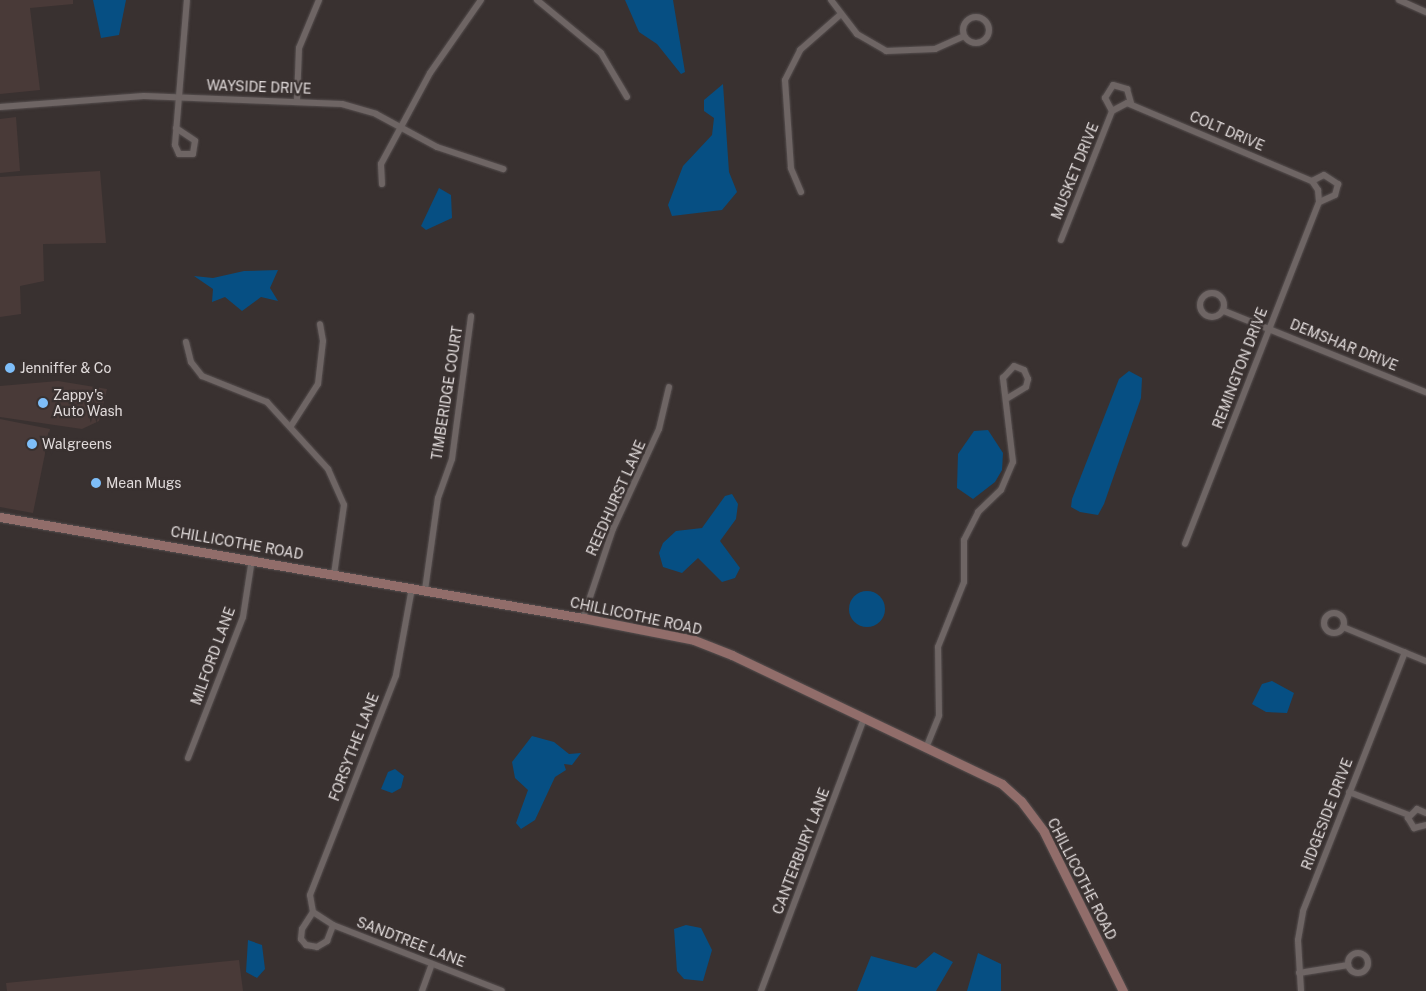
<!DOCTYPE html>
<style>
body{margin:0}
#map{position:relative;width:1426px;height:991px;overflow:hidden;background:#393130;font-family:"Public Sans",sans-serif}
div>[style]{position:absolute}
.built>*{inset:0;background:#493a38}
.water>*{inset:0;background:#064f83}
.round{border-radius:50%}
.roads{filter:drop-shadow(0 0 1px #564f4f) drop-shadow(0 0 1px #564f4f)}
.street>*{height:6px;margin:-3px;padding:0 3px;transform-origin:3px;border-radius:3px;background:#6e6564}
.street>.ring{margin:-3px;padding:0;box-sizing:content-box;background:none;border:6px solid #6e6564;border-radius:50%}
.secondary>*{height:9px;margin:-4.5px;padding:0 4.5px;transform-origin:4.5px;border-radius:4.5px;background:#916d6a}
.dots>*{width:14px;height:14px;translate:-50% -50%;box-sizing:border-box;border:2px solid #393130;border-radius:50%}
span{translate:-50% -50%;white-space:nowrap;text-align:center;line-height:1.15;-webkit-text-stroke:4.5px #393130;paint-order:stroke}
.street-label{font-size:14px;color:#e1dbdb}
.poi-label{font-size:14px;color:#e1dbdb}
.left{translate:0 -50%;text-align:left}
</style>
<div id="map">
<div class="built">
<i style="clip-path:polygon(0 0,73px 0,73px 4px,30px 8px,40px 90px,0 94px)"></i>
<i style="clip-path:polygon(16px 117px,20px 171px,0 173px,0 119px)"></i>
<i style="clip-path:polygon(100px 171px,106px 243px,43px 244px,44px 281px,20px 286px,21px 314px,0 317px,0 177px)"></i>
<i style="clip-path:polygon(58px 381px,107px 389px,99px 421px,82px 429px,0 417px,0 386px)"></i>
<i style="clip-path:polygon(0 419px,50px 429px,33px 513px,0 507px)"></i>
<i style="clip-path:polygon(239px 960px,243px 991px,7px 991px,6px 983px)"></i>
</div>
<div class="water">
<i style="clip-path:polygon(93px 0,126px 0,119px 35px,101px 38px)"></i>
<i style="clip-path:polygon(625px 0,673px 0,685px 72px,681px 74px,657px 44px,639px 32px)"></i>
<i style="clip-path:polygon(723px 84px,729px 172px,737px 192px,722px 210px,672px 216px,668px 205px,683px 166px,712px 135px,714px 118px,704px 111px,704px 100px)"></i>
<i style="clip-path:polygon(439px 188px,451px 195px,452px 218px,426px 230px,421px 226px)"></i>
<i style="clip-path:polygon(278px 270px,270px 288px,278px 301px,261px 297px,242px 311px,225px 297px,212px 302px,213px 289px,194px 276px,213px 278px,244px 271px)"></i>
<i style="clip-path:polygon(1129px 371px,1142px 378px,1141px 398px,1104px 504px,1098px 515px,1080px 512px,1071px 507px,1072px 499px,1119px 379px)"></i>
<i style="clip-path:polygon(988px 430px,1003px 453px,1002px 470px,995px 482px,973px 499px,957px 488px,958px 454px,974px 431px)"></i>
<i style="clip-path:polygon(732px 494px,738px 504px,736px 519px,720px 541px,740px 568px,735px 578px,722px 582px,698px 558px,682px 573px,663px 567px,659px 553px,663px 543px,676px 531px,702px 528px,725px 496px)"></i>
<i class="round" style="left:849px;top:591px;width:36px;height:36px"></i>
<i style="clip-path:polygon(1272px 681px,1294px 693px,1287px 713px,1266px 712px,1252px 704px,1262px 684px)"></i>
<i style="clip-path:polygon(532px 736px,554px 742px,569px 754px,581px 753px,572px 765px,564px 764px,566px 770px,555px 777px,535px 820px,521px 829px,516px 823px,528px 790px,515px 778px,512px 762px)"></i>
<i style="clip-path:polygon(395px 769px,404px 776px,401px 788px,392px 793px,381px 789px,388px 772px)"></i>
<i style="clip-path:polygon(686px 925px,701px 928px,712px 950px,703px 981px,684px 979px,677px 971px,674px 929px)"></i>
<i style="clip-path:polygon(248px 940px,262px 945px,265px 969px,257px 978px,246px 972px)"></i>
<i style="clip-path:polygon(934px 952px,953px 962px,936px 991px,857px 991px,871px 956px,916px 968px)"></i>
<i style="clip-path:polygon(978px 953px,1001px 964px,1001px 991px,967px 991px)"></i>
</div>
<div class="roads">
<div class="street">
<i style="left:537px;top:0;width:83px;rotate:39.6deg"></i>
<i style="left:601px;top:53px;width:51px;rotate:59.4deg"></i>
<i style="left:831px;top:0;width:43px;rotate:52.6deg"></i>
<i style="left:857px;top:34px;width:34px;rotate:30deg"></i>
<i style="left:886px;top:51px;width:49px;rotate:-2.3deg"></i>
<i style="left:935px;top:49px;width:32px;rotate:-24deg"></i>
<i style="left:1399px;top:0;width:30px;rotate:24deg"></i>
<i class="ring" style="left:963px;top:17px;width:20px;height:20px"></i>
<i style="left:297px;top:100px;width:52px;rotate:-87.8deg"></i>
<i style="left:299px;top:48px;width:52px;rotate:-67.4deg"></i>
<i style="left:0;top:107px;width:144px;rotate:-4.4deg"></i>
<i style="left:144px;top:96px;width:198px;rotate:2.3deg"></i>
<i style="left:342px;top:104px;width:35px;rotate:16deg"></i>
<i style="left:376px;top:114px;width:69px;rotate:28.4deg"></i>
<i style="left:437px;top:147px;width:70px;rotate:18.4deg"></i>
<i style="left:1112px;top:111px;width:15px;rotate:-118deg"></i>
<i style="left:1105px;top:98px;width:15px;rotate:-58deg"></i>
<i style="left:1113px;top:85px;width:15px;rotate:16deg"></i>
<i style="left:1127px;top:89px;width:15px;rotate:74deg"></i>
<i style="left:176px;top:128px;width:23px;rotate:34deg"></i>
<i style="left:195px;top:141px;width:13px;rotate:99deg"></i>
<i style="left:193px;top:154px;width:14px;rotate:180deg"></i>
<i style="left:179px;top:154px;width:10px;rotate:-114deg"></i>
<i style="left:175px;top:145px;width:145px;rotate:-85.3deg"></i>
<i style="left:1312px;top:181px;width:13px;rotate:-27deg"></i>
<i style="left:1324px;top:175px;width:17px;rotate:33deg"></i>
<i style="left:1338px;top:184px;width:11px;rotate:105deg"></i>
<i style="left:1335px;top:195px;width:17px;rotate:156deg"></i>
<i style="left:382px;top:184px;width:20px;rotate:-93deg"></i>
<i style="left:381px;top:164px;width:103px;rotate:-61.7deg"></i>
<i style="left:430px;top:73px;width:89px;rotate:-55.1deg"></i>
<i style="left:801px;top:192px;width:26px;rotate:-113deg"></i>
<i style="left:791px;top:168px;width:88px;rotate:-93.9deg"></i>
<i style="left:785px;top:80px;width:34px;rotate:-63deg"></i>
<i style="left:800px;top:50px;width:53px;rotate:-41.2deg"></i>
<i style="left:1061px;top:240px;width:139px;rotate:-68.4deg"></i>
<i style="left:1112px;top:111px;width:17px;rotate:-28deg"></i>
<i style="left:1127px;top:103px;width:201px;rotate:22.9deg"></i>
<i style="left:1312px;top:181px;width:11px;rotate:56deg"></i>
<i style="left:1318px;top:190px;width:12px;rotate:85deg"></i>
<i style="left:1319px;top:202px;width:367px;rotate:111.4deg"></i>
<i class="ring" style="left:1200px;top:293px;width:18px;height:18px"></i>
<i style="left:1224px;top:311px;width:218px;rotate:21.9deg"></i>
<i style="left:186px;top:342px;width:21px;rotate:76deg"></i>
<i style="left:191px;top:362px;width:18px;rotate:52deg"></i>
<i style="left:202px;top:376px;width:70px;rotate:21.8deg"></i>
<i style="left:267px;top:402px;width:91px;rotate:47.7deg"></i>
<i style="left:328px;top:469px;width:39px;rotate:66deg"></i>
<i style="left:344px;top:505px;width:70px;rotate:98.2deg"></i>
<i style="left:291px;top:426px;width:50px;rotate:-57.3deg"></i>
<i style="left:318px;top:384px;width:43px;rotate:-83.4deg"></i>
<i style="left:323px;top:341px;width:17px;rotate:-100deg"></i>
<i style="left:425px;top:590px;width:93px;rotate:-82deg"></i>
<i style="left:438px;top:498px;width:41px;rotate:-70.3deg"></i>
<i style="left:452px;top:459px;width:144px;rotate:-82.4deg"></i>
<i class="ring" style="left:1324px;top:613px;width:14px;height:14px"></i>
<i style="left:583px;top:618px;width:94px;rotate:-71.4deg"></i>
<i style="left:613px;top:529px;width:110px;rotate:-65.3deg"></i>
<i style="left:659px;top:429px;width:43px;rotate:-76.6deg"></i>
<i style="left:1343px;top:627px;width:90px;rotate:22.3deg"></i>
<i style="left:926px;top:748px;width:35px;rotate:-68deg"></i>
<i style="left:939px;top:715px;width:68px;rotate:-90.8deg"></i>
<i style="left:938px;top:647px;width:70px;rotate:-68.2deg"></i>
<i style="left:964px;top:582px;width:42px;rotate:-90deg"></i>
<i style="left:964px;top:540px;width:31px;rotate:-63deg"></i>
<i style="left:978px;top:512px;width:32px;rotate:-44deg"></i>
<i style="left:1001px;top:490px;width:30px;rotate:-67deg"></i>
<i style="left:1013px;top:462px;width:85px;rotate:-96.8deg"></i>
<i style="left:1003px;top:378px;width:16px;rotate:-47deg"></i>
<i style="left:1014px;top:366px;width:11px;rotate:22deg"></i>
<i style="left:1024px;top:370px;width:10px;rotate:66deg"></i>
<i style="left:1028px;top:379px;width:8px;rotate:104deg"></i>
<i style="left:1026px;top:387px;width:21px;rotate:149deg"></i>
<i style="left:188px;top:758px;width:151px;rotate:-68.7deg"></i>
<i style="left:243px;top:617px;width:59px;rotate:-81.2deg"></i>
<i style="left:1349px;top:792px;width:64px;rotate:21deg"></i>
<i style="left:1426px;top:813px;width:10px;rotate:-156deg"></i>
<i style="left:1417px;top:809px;width:13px;rotate:135deg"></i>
<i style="left:1408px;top:818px;width:12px;rotate:59deg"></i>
<i style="left:1414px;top:828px;width:12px;rotate:-14deg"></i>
<i style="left:313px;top:912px;width:17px;rotate:-100deg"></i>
<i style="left:310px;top:895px;width:236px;rotate:-68.6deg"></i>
<i style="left:396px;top:675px;width:88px;rotate:-79.6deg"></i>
<i style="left:313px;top:912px;width:24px;rotate:33deg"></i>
<i style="left:333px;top:925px;width:181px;rotate:21.3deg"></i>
<i style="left:313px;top:912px;width:20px;rotate:123deg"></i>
<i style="left:302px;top:929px;width:10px;rotate:96deg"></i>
<i style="left:301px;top:939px;width:8px;rotate:50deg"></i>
<i style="left:306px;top:945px;width:11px;rotate:10deg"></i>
<i style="left:317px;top:947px;width:12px;rotate:-31deg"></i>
<i style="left:327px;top:941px;width:17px;rotate:-69deg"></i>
<i class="ring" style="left:1348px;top:953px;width:14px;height:14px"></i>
<i style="left:1299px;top:973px;width:50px;rotate:-9.3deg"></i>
<i style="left:422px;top:991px;width:29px;rotate:-70deg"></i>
<i style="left:761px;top:991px;width:291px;rotate:-69.3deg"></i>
<i style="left:1301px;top:991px;width:51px;rotate:-93.4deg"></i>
<i style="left:1298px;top:940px;width:29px;rotate:-80deg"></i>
<i style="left:1303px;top:911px;width:278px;rotate:-68.5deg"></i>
</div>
<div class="secondary">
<i style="left:0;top:517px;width:592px;rotate:9.83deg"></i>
<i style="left:583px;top:618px;width:113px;rotate:11.2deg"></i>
<i style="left:694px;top:640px;width:41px;rotate:21.5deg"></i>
<i style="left:732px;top:655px;width:299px;rotate:25.5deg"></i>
<i style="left:1002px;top:784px;width:25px;rotate:42deg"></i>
<i style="left:1021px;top:801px;width:39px;rotate:53deg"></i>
<i style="left:1044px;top:832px;width:178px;rotate:63.6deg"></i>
</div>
</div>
<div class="dots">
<i style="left:10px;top:368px;background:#7ebef9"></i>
<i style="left:43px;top:403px;background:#7ebef9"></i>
<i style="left:32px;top:444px;background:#7ebef9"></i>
<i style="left:96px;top:483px;background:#7ebef9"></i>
</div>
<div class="street-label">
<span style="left:259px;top:87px;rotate:2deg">WAYSIDE DRIVE</span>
<span style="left:1227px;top:131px;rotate:23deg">COLT DRIVE</span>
<span style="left:1075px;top:171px;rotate:-68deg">MUSKET DRIVE</span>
<span style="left:1344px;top:345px;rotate:22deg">DEMSHAR DRIVE</span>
<span style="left:1240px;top:368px;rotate:-69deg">REMINGTON DRIVE</span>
<span style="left:447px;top:393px;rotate:-81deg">TIMBERIDGE COURT</span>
<span style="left:616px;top:498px;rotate:-66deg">REEDHURST LANE</span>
<span style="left:237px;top:543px;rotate:10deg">CHILLICOTHE ROAD</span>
<span style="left:636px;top:616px;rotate:12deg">CHILLICOTHE ROAD</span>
<span style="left:213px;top:656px;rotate:-70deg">MILFORD LANE</span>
<span style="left:354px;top:747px;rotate:-69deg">FORSYTHE LANE</span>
<span style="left:1327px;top:814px;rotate:-69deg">RIDGESIDE DRIVE</span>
<span style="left:801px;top:851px;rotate:-69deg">CANTERBURY LANE</span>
<span style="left:1082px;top:879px;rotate:63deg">CHILLICOTHE ROAD</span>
<span style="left:411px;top:942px;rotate:21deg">SANDTREE LANE</span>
</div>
<div class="poi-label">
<span class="left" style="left:20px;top:368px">Jenniffer &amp; Co</span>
<span class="left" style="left:53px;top:403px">Zappy's<br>Auto Wash</span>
<span class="left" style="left:42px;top:444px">Walgreens</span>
<span class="left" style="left:106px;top:483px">Mean Mugs</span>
</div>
</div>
